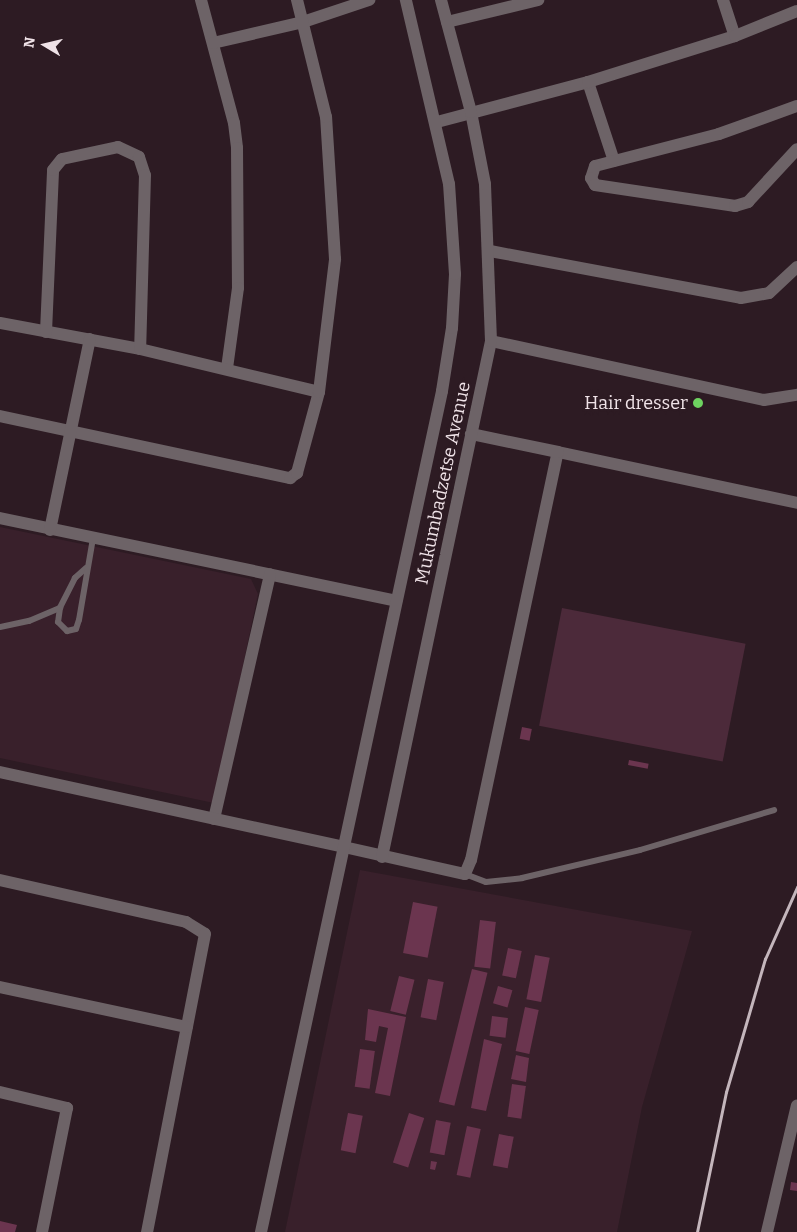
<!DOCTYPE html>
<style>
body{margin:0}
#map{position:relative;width:797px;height:1232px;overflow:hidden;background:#2d1b23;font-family:Bitter,serif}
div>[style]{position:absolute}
.built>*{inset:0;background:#39202b}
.green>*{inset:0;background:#4c2a3a;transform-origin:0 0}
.building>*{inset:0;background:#6b354f;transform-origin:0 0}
.service>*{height:6px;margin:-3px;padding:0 3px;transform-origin:3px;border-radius:3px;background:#6d6367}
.minor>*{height:12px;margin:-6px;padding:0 6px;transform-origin:6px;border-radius:6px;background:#6d6367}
.tertiary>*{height:12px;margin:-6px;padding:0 6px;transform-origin:6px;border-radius:6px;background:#6d6367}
.rail>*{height:3px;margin:-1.5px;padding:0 1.5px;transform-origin:1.5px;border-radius:1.5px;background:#c4b6bc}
.dots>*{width:14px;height:14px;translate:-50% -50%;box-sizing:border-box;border:2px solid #2d1b23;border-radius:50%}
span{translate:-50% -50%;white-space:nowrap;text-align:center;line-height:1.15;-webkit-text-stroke:4.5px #2d1b23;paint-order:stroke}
.poi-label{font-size:18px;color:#efe2e7}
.right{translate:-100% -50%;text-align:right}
.street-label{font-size:18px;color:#efe2e7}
.north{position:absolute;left:20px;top:20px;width:50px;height:50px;-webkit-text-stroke:4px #2d1b23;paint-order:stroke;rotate:279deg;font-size:14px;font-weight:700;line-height:20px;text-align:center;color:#efe2e7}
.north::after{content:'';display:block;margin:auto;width:18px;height:22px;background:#efe2e7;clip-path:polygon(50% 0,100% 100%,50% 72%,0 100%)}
</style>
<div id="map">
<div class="built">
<i style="clip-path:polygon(0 527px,251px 579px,258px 594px,214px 803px,0 758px)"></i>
<i style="clip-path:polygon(360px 870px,692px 931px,642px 1107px,617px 1232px,285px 1232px)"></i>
</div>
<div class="green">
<i style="left:562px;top:608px;width:187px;height:120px;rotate:11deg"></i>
</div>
<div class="building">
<i style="left:522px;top:727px;width:10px;height:12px;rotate:11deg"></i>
<i style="left:629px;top:760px;width:20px;height:5px;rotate:11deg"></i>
<i style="left:413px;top:902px;width:25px;height:52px;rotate:11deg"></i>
<i style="left:480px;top:920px;width:16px;height:47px;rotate:7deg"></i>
<i style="left:508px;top:948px;width:14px;height:28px;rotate:12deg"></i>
<i style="left:535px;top:955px;width:15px;height:45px;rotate:11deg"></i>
<i style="left:472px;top:969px;width:16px;height:137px;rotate:14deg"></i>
<i style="left:399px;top:976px;width:16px;height:36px;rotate:14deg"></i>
<i style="left:428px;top:979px;width:16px;height:39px;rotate:11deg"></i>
<i style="left:498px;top:986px;width:15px;height:18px;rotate:16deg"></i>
<i style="left:525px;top:1007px;width:14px;height:45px;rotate:12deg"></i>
<i style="clip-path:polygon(368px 1009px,406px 1017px,390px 1096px,375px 1093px,388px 1028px,379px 1026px,376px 1042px,365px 1040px)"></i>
<i style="left:492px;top:1016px;width:16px;height:20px;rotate:7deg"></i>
<i style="clip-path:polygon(484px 1039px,502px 1044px,486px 1111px,471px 1108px)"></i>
<i style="left:360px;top:1049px;width:15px;height:38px;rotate:8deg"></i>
<i style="clip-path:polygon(516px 1055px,529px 1058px,526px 1082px,511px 1079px)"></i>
<i style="left:512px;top:1084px;width:14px;height:33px;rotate:8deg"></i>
<i style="left:348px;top:1113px;width:15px;height:38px;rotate:11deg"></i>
<i style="left:409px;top:1113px;width:16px;height:52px;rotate:18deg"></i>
<i style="left:436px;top:1120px;width:15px;height:33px;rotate:11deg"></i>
<i style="left:467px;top:1126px;width:14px;height:50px;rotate:12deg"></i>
<i style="left:499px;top:1134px;width:15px;height:32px;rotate:11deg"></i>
<i style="clip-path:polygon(431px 1161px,437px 1162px,435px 1170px,430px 1169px)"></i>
<i style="clip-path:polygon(791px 1182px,797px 1183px,797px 1191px,790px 1190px)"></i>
<i style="clip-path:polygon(0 1221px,17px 1225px,15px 1232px,0 1232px)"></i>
</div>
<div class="service">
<i style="left:86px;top:568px;width:15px;rotate:138deg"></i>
<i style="left:75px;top:578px;width:34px;rotate:117deg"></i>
<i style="left:60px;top:608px;width:14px;rotate:98deg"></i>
<i style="left:58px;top:622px;width:13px;rotate:45deg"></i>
<i style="left:67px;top:631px;width:9px;rotate:-13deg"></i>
<i style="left:76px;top:629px;width:9px;rotate:-72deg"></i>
<i style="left:79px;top:620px;width:83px;rotate:-80.3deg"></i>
<i style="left:0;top:627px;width:30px;rotate:-12deg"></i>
<i style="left:29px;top:621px;width:34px;rotate:-23deg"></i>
<i style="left:465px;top:874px;width:22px;rotate:21deg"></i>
<i style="left:486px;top:882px;width:36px;rotate:-6deg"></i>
<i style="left:522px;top:878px;width:121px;rotate:-13.3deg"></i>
<i style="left:640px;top:850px;width:140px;rotate:-16.6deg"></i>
</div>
<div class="minor">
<i style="left:201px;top:0;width:127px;rotate:75deg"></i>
<i style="left:234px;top:123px;width:25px;rotate:83deg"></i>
<i style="left:237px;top:148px;width:140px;rotate:89.6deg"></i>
<i style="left:238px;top:288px;width:81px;rotate:97.8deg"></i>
<i style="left:723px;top:0;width:38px;rotate:72deg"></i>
<i style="left:447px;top:22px;width:94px;rotate:-13.6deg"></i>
<i style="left:213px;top:43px;width:92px;rotate:-13.1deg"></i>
<i style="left:303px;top:22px;width:70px;rotate:-18.4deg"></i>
<i style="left:588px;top:82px;width:83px;rotate:71.8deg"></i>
<i style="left:797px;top:106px;width:83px;rotate:160.3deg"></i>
<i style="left:719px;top:134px;width:128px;rotate:165.5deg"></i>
<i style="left:595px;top:166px;width:13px;rotate:108deg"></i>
<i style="left:591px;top:178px;width:8px;rotate:60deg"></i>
<i style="left:595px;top:185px;width:142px;rotate:8.5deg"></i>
<i style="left:735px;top:206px;width:14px;rotate:-17deg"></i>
<i style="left:748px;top:202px;width:72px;rotate:-47.2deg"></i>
<i style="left:437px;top:122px;width:156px;rotate:-14.8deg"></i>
<i style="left:588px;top:82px;width:154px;rotate:-17.4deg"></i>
<i style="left:735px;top:36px;width:67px;rotate:-22deg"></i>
<i style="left:490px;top:251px;width:255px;rotate:10.6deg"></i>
<i style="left:741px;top:298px;width:28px;rotate:-10deg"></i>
<i style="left:769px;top:293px;width:38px;rotate:-43deg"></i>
<i style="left:0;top:323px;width:142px;rotate:10.5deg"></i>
<i style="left:140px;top:349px;width:184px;rotate:13.5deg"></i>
<i style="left:46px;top:332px;width:162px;rotate:-87.5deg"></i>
<i style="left:53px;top:170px;width:14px;rotate:-51deg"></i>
<i style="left:62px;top:159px;width:57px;rotate:-12.1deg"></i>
<i style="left:118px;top:147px;width:23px;rotate:25deg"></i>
<i style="left:139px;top:157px;width:19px;rotate:72deg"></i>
<i style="left:145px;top:175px;width:174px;rotate:91.6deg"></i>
<i style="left:491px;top:341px;width:279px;rotate:12.2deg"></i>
<i style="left:764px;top:400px;width:33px;rotate:-9deg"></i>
<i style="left:0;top:416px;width:297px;rotate:12.1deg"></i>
<i style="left:290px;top:478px;width:9px;rotate:-36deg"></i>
<i style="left:297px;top:473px;width:84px;rotate:-74.8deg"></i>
<i style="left:319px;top:392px;width:134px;rotate:-83.1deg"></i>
<i style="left:335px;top:259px;width:142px;rotate:-93.6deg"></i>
<i style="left:326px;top:117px;width:121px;rotate:-103.9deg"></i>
<i style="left:558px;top:452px;width:244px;rotate:12deg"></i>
<i style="left:0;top:518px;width:405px;rotate:11.8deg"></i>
<i style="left:50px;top:530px;width:195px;rotate:-78.2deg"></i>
<i style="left:214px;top:819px;width:251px;rotate:-77.1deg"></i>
<i style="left:344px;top:847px;width:124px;rotate:12.6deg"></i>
<i style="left:465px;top:874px;width:15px;rotate:-67deg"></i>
<i style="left:471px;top:860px;width:417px;rotate:-78deg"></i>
<i style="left:558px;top:452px;width:89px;rotate:-168.3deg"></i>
<i style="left:382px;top:857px;width:527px;rotate:-78.07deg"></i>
<i style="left:491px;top:341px;width:157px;rotate:-92.2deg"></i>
<i style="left:485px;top:184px;width:73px;rotate:-101deg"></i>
<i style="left:471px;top:112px;width:116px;rotate:-105deg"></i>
<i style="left:0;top:880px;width:191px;rotate:12.7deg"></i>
<i style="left:186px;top:922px;width:22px;rotate:32deg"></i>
<i style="left:205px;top:934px;width:304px;rotate:101deg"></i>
<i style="left:0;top:987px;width:191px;rotate:12.1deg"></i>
<i style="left:0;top:1092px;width:69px;rotate:13.4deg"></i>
<i style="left:67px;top:1108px;width:126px;rotate:101.4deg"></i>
</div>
<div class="tertiary">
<i style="left:0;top:772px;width:352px;rotate:12.3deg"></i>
<i style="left:261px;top:1232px;width:860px;rotate:-77.85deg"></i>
<i style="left:442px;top:391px;width:64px;rotate:-81deg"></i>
<i style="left:452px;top:328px;width:54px;rotate:-86.8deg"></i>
<i style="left:455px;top:274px;width:90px;rotate:-93.8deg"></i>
<i style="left:449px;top:184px;width:189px;rotate:-103.2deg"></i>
<i style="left:767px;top:1232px;width:130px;rotate:-76.7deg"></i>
</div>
<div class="rail">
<i style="left:697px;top:1232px;width:143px;rotate:-78.3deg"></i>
<i style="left:726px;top:1092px;width:139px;rotate:-73.7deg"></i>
<i style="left:765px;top:959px;width:79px;rotate:-66deg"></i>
</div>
<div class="dots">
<i style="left:698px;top:403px;background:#6ed360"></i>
</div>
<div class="poi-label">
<span class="right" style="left:688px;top:403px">Hair dresser</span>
</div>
<div class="street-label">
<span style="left:443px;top:483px;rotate:-78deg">Mukumbadzetse Avenue</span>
</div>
<div class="north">N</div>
</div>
